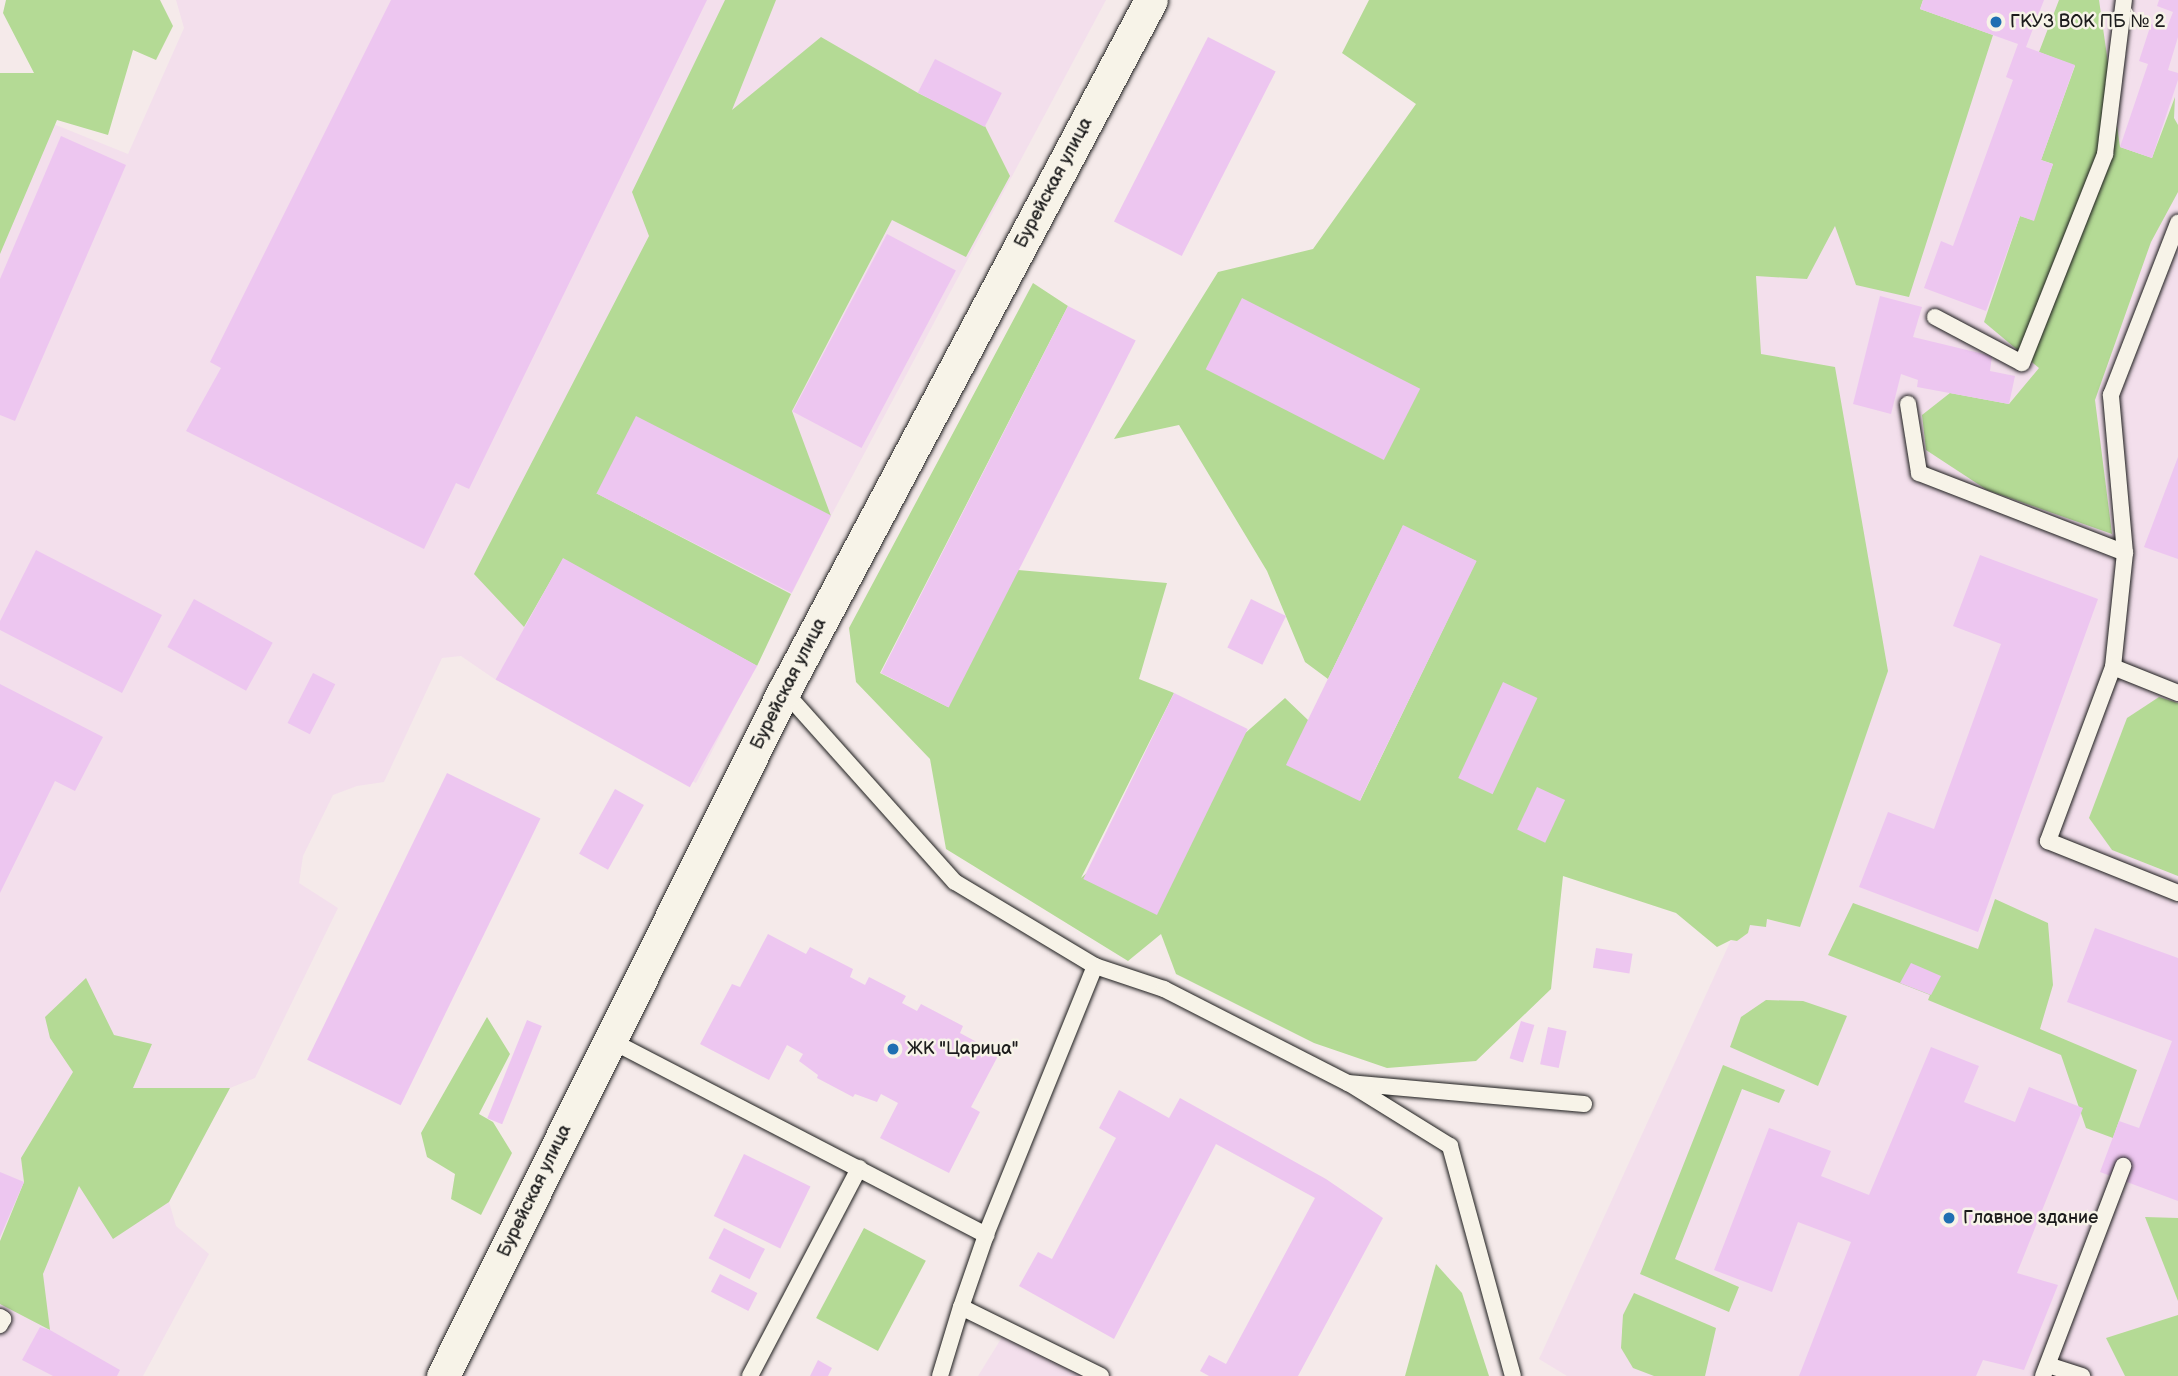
<!DOCTYPE html>
<meta charset="utf-8">
<style>
body{margin:0}
#map{position:relative;width:2178px;height:1376px;overflow:hidden;background:#f5eaea;font-family:"Balsamiq Sans",sans-serif}
div>[style]{position:absolute}
.built>*{inset:0;background:#f3dfec}
.green>*{inset:0;background:#b4da95;transform-origin:0 0}
.building>*{inset:0;background:#edc6f0;transform-origin:0 0}
.roads{filter:drop-shadow(0 0 2px #1c1c1c) drop-shadow(0 0 2px #1c1c1c)}
.service>*{height:16px;margin:-8px;padding:0 8px;transform-origin:8px;border-radius:8px;background:#f7f3e8}
.minor>*{height:33px;margin:-16.5px;padding:0 16.5px;transform-origin:16.5px;border-radius:16.5px;background:#f7f3e8}
.dots>*{width:19px;height:19px;translate:-50% -50%;box-sizing:border-box;border:4px solid #f7f3e8;border-radius:50%}
span{translate:-50% -50%;white-space:nowrap;text-align:center;line-height:1.15;-webkit-text-stroke:5px #f7f3e8;paint-order:stroke}
.poi-label{font-size:18px;color:#1c1c1c}
.left{translate:0 -50%;text-align:left}
.street-label{font-size:18px;color:#1c1c1c}
</style>
<div id="map">
<div class="built">
<i style="clip-path:polygon(176px 0,1106px 0,831px 516px,696px 783px,496px 680px,461px 656px,442px 658px,384px 782px,357px 786px,333px 795px,303px 856px,299px 883px,338px 908px,255px 1078px,230px 1088px,169px 1202px,176px 1226px,209px 1254px,143px 1376px,0 1376px,0 188px,31px 115px,128px 154px,184px 28px)"></i>
<i style="clip-path:polygon(1789px 0,2178px 0,2178px 1376px,1567px 1376px,1539px 1359px,1731px 940px,1737px 941px,1748px 933px,1750px 925px,1766px 919px,1800px 927px,1719px 379px)"></i>
<i style="clip-path:polygon(1004px 1334px,1086px 1376px,978px 1376px)"></i>
</div>
<div class="green">
<i style="clip-path:polygon(6px 0,160px 0,173px 26px,156px 60px,133px 50px,108px 135px,57px 120px,0 254px,0 73px,34px 73px,3px 13px)"></i>
<i style="clip-path:polygon(725px 0,776px 0,732px 110px,821px 37px,918px 93px,985px 126px,1010px 176px,966px 257px,892px 220px,792px 411px,831px 516px,596px 493px,791px 594px,757px 666px,563px 559px,524px 627px,474px 574px,649px 236px,632px 192px)"></i>
<i style="clip-path:polygon(1369px 0,1923px 0,1920px 9px,1993px 35px,1909px 297px,1856px 285px,1835px 226px,1807px 279px,1756px 276px,1761px 354px,1835px 367px,1888px 671px,1800px 927px,1767px 919px,1766px 927px,1750px 925px,1748px 933px,1737px 941px,1731px 940px,1717px 947px,1676px 913px,1563px 876px,1551px 989px,1476px 1061px,1387px 1068px,1314px 1043px,1176px 974px,1161px 934px,1128px 961px,946px 849px,930px 759px,856px 682px,849px 628px,1033px 283px,1068px 306px,880px 673px,948px 707px,1018px 570px,1167px 583px,1139px 679px,1174px 693px,1081px 878px,1285px 698px,1308px 720px,1360px 801px,1476px 561px,1403px 526px,1328px 679px,1305px 662px,1267px 571px,1179px 425px,1114px 439px,1218px 272px,1313px 249px,1416px 104px,1342px 53px)"></i>
<i style="clip-path:polygon(2059px 0,2099px 0,2120px 147px,2152px 158px,2175px 97px,2174px 118px,2178px 125px,2178px 192px,2151px 242px,2095px 400px,2112px 534px,1987px 490px,1926px 450px,1922px 415px,1950px 393px,2009px 404px,2039px 368px,1984px 322px,2020px 216px,2033px 220px,2053px 164px,2041px 160px,2075px 66px,2039px 52px)"></i>
<i style="clip-path:polygon(2159px 697px,2178px 703px,2178px 876px,2112px 850px,2089px 818px,2127px 718px)"></i>
<i style="clip-path:polygon(1995px 899px,2048px 923px,2053px 985px,2040px 1029px,2137px 1070px,2113px 1138px,2086px 1128px,2061px 1055px,1928px 1000px,1930px 995px,1828px 955px,1853px 903px,1978px 949px)"></i>
<i style="clip-path:polygon(86px 978px,114px 1035px,152px 1044px,133px 1088px,230px 1088px,169px 1202px,113px 1239px,79px 1186px,43px 1274px,50px 1330px,0 1304px,0 1241px,24px 1182px,21px 1158px,73px 1072px,50px 1038px,45px 1017px)"></i>
<i style="clip-path:polygon(1766px 1000px,1803px 1001px,1847px 1016px,1818px 1086px,1730px 1047px,1741px 1017px)"></i>
<i style="clip-path:polygon(487px 1017px,510px 1054px,479px 1114px,493px 1122px,512px 1153px,481px 1215px,451px 1199px,455px 1174px,427px 1157px,421px 1133px)"></i>
<i style="clip-path:polygon(1723px 1065px,1785px 1090px,1779px 1103px,1742px 1089px,1675px 1259px,1739px 1287px,1729px 1312px,1640px 1274px)"></i>
<i style="clip-path:polygon(2145px 1217px,2178px 1218px,2178px 1301px)"></i>
<i style="left:864px;top:1228px;width:70px;height:102px;rotate:28deg"></i>
<i style="clip-path:polygon(1436px 1264px,1462px 1293px,1489px 1376px,1405px 1376px)"></i>
<i style="clip-path:polygon(1634px 1293px,1716px 1328px,1705px 1376px,1654px 1376px,1633px 1368px,1621px 1348px,1623px 1315px)"></i>
<i style="clip-path:polygon(2178px 1315px,2178px 1376px,2125px 1376px,2106px 1338px)"></i>
</div>
<div class="building">
<i style="clip-path:polygon(391px 0,707px 0,469px 489px,456px 483px,424px 549px,186px 431px,221px 368px,210px 362px)"></i>
<i style="clip-path:polygon(1923px 0,2044px 0,2026px 47px,2075px 65px,2041px 160px,2053px 164px,2034px 221px,2020px 216px,1986px 311px,1924px 288px,1941px 241px,1953px 246px,2013px 80px,2006px 77px,2018px 44px,1920px 9px)"></i>
<i style="clip-path:polygon(2159px 0,2178px 0,2178px 37px,2168px 70px,2178px 73px,2178px 80px,2152px 158px,2120px 147px,2148px 64px,2139px 61px,2151px 24px,2166px 30px,2173px 12px,2157px 6px)"></i>
<i style="left:1208px;top:37px;width:76px;height:207px;rotate:27deg"></i>
<i style="left:935px;top:59px;width:75px;height:38px;rotate:27deg"></i>
<i style="clip-path:polygon(61px 136px,126px 165px,15px 421px,0 415px,0 279px)"></i>
<i style="left:887px;top:234px;width:78px;height:201px;rotate:28deg"></i>
<i style="clip-path:polygon(1880px 296px,1922px 307px,1913px 337px,1992px 356px,1990px 371px,2015px 376px,2009px 404px,1917px 387px,1918px 380px,1901px 374px,1891px 414px,1853px 404px)"></i>
<i style="left:1242px;top:298px;width:200px;height:80px;rotate:27deg"></i>
<i style="left:1068px;top:306px;width:76px;height:412px;rotate:27deg"></i>
<i style="left:636px;top:416px;width:219px;height:87px;rotate:27deg"></i>
<i style="clip-path:polygon(2178px 457px,2178px 559px,2144px 547px)"></i>
<i style="left:1403px;top:525px;width:82px;height:267px;rotate:26deg"></i>
<i style="clip-path:polygon(36px 550px,162px 615px,122px 693px,0 630px,0 621px)"></i>
<i style="clip-path:polygon(1980px 555px,2098px 599px,1978px 932px,1859px 887px,1888px 812px,1934px 829px,2001px 644px,1953px 626px)"></i>
<i style="left:563px;top:558px;width:222px;height:139px;rotate:29deg"></i>
<i style="left:194px;top:599px;width:90px;height:55px;rotate:29deg"></i>
<i style="left:1251px;top:599px;width:39px;height:54px;rotate:26deg"></i>
<i style="left:313px;top:673px;width:25px;height:56px;rotate:27deg"></i>
<i style="left:1503px;top:682px;width:38px;height:106px;rotate:25deg"></i>
<i style="clip-path:polygon(0 684px,103px 737px,75px 791px,55px 781px,0 893px)"></i>
<i style="left:1174px;top:693px;width:82px;height:207px;rotate:26deg"></i>
<i style="left:447px;top:773px;width:104px;height:319px;rotate:26deg"></i>
<i style="left:1537px;top:787px;width:31px;height:47px;rotate:25deg"></i>
<i style="left:615px;top:789px;width:33px;height:74px;rotate:29deg"></i>
<i style="clip-path:polygon(2095px 928px,2178px 958px,2178px 1201px,2100px 1172px,2119px 1121px,2139px 1128px,2172px 1041px,2067px 1002px)"></i>
<i style="clip-path:polygon(768px 934px,806px 954px,810px 947px,853px 969px,850px 977px,865px 985px,869px 977px,906px 996px,902px 1003px,917px 1011px,921px 1004px,963px 1026px,960px 1033px,999px 1054px,971px 1107px,980px 1112px,949px 1173px,880px 1138px,898px 1103px,881px 1094px,877px 1102px,855px 1094px,853px 1097px,817px 1078px,818px 1075px,799px 1061px,803px 1054px,787px 1045px,769px 1080px,700px 1044px,732px 984px,740px 987px)"></i>
<i style="left:1596px;top:948px;width:37px;height:20px;rotate:9deg"></i>
<i style="clip-path:polygon(1911px 963px,1941px 976px,1931px 995px,1900px 983px)"></i>
<i style="left:527px;top:1020px;width:16px;height:106px;rotate:22deg"></i>
<i style="left:1521px;top:1021px;width:14px;height:39px;rotate:17deg"></i>
<i style="left:1548px;top:1027px;width:19px;height:38px;rotate:12deg"></i>
<i style="clip-path:polygon(1931px 1047px,1979px 1066px,1964px 1102px,2015px 1122px,2029px 1087px,2083px 1108px,2017px 1273px,2058px 1285px,2024px 1370px,1983px 1360px,1976px 1376px,1799px 1376px,1851px 1242px,1798px 1222px,1772px 1292px,1714px 1270px,1769px 1128px,1831px 1151px,1821px 1176px,1869px 1195px)"></i>
<i style="clip-path:polygon(1119px 1090px,1169px 1118px,1180px 1098px,1326px 1179px,1383px 1218px,1298px 1376px,1209px 1376px,1200px 1371px,1209px 1355px,1226px 1364px,1315px 1198px,1216px 1144px,1114px 1339px,1019px 1286px,1038px 1252px,1052px 1259px,1116px 1138px,1099px 1128px)"></i>
<i style="left:744px;top:1154px;width:74px;height:69px;rotate:26deg"></i>
<i style="clip-path:polygon(0 1172px,24px 1182px,0 1237px)"></i>
<i style="left:724px;top:1228px;width:46px;height:34px;rotate:27deg"></i>
<i style="left:720px;top:1274px;width:42px;height:20px;rotate:27deg"></i>
<i style="clip-path:polygon(40px 1327px,50px 1330px,120px 1370px,117px 1376px,53px 1376px,22px 1360px)"></i>
<i style="clip-path:polygon(818px 1360px,832px 1368px,828px 1376px,810px 1376px)"></i>
</div>
<div class="roads">
<div class="service">
<i style="left:1935px;top:317px;width:98px;rotate:27.9deg"></i>
<i style="left:2022px;top:363px;width:225px;rotate:-68.3deg"></i>
<i style="left:2105px;top:154px;width:155px;rotate:-83deg"></i>
<i style="left:1908px;top:404px;width:70px;rotate:80.9deg"></i>
<i style="left:1919px;top:473px;width:221px;rotate:21.2deg"></i>
<i style="left:2113px;top:667px;width:115px;rotate:-84deg"></i>
<i style="left:2125px;top:553px;width:159px;rotate:-95.1deg"></i>
<i style="left:2111px;top:395px;width:185px;rotate:-68.7deg"></i>
<i style="left:784px;top:691px;width:256px;rotate:48.2deg"></i>
<i style="left:955px;top:882px;width:163px;rotate:31deg"></i>
<i style="left:1095px;top:966px;width:73px;rotate:18.4deg"></i>
<i style="left:1164px;top:989px;width:207px;rotate:27.1deg"></i>
<i style="left:1348px;top:1083px;width:237px;rotate:5.1deg"></i>
<i style="left:2178px;top:693px;width:70px;rotate:-158.2deg"></i>
<i style="left:2113px;top:667px;width:186px;rotate:110.5deg"></i>
<i style="left:2048px;top:841px;width:140px;rotate:21.8deg"></i>
<i style="left:1095px;top:966px;width:290px;rotate:112.1deg"></i>
<i style="left:986px;top:1235px;width:76px;rotate:109.1deg"></i>
<i style="left:961px;top:1307px;width:156px;rotate:26.2deg"></i>
<i style="left:610px;top:1040px;width:424px;rotate:27.4deg"></i>
<i style="left:1350px;top:1084px;width:118px;rotate:31.8deg"></i>
<i style="left:1450px;top:1146px;width:238px;rotate:74.7deg"></i>
<i style="left:0;top:1317px;width:4px;rotate:34deg"></i>
<i style="left:3px;top:1319px;width:7px;rotate:117deg"></i>
<i style="left:2048px;top:1365px;width:36px;rotate:18deg"></i>
<i style="left:750px;top:1376px;width:235px;rotate:-62.3deg"></i>
<i style="left:940px;top:1376px;width:72px;rotate:-73.1deg"></i>
<i style="left:2043px;top:1376px;width:225px;rotate:-69.1deg"></i>
</div>
<div class="minor">
<i style="left:443px;top:1376px;width:765px;rotate:-63.54deg"></i>
<i style="left:784px;top:691px;width:782px;rotate:-62.03deg"></i>
</div>
</div>
<div class="dots">
<i style="left:1996px;top:22px;background:#1f6fb2"></i>
<i style="left:893px;top:1049px;background:#1f6fb2"></i>
<i style="left:1949px;top:1218px;background:#1f6fb2"></i>
</div>
<div class="poi-label">
<span class="left" style="left:2010px;top:22px">ГКУЗ ВОК ПБ № 2</span>
<span class="left" style="left:907px;top:1049px">ЖК "Царица"</span>
<span class="left" style="left:1963px;top:1218px">Главное здание</span>
</div>
<div class="street-label">
<span style="left:1054px;top:183px;rotate:-62deg">Бурейская улица</span>
<span style="left:789px;top:684px;rotate:-63deg">Бурейская улица</span>
<span style="left:535px;top:1191px;rotate:-64deg">Бурейская улица</span>
</div>
</div>
